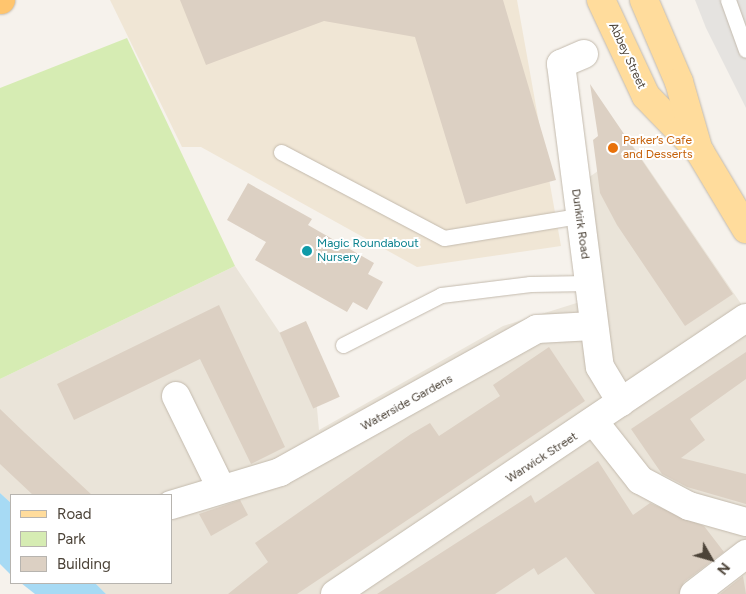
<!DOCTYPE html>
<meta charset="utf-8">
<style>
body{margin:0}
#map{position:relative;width:746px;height:594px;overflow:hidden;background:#f6f2ec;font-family:Figtree,sans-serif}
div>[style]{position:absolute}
.residential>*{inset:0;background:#eae4d9}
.education>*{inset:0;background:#f0e6d5}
.green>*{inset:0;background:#d6ecb3}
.parking>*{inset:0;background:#e5e3e0}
.water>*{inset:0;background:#a7daf4}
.building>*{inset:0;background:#dcd0c3;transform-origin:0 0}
.roads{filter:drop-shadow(0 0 1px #c3baad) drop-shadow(0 0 1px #c3baad)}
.lane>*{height:15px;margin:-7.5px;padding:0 7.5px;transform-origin:7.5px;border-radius:7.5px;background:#fff}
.street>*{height:28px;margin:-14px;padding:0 14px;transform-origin:14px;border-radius:14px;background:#fff}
.primary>*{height:28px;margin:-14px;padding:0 14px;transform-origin:14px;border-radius:14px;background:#ffdc9c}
.highway>*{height:28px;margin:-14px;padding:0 14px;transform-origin:14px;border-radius:14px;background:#ffc56e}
.dots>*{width:14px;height:14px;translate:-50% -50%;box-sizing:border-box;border:2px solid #fff;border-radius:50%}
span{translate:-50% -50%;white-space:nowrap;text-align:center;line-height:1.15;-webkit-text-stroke:4px #fff;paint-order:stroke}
.street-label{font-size:12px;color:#4c4338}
.food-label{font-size:12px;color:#c56008}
.left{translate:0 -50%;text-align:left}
.culture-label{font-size:12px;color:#0d838f}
.legend{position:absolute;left:10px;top:494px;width:162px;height:90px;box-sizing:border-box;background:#fff;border:1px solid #b7b4af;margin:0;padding:6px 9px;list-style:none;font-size:15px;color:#4c4338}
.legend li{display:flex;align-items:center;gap:10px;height:25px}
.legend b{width:25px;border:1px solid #b7b4af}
.north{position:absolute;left:686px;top:534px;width:50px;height:50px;-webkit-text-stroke:4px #fff;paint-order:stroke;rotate:128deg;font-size:14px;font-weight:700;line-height:20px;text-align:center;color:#4c4338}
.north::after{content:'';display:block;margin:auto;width:18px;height:22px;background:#4c4338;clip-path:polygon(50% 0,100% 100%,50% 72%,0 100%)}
</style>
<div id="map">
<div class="residential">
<i style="clip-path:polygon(633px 146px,746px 311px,746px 594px,106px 594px,95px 583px,171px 583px,171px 495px,11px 495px,11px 503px,0 493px,0 379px,235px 266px,280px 333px,317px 408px,319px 430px,503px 326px,599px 296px,581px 183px)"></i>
</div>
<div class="education">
<i style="clip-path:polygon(110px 0,517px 0,561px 246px,417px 267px,201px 147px,182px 147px)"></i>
</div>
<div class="green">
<i style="clip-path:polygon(127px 38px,235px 266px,0 379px,0 88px)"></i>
</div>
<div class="parking">
<i style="clip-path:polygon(695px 0,746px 0,746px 108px,706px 28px)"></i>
</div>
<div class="water">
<i style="clip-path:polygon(0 493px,11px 503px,11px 575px,0 564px)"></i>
<i style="clip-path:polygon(21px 583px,95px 583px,106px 594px,35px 594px)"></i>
</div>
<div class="building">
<i style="clip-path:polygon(180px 0,503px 0,556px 180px,466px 204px,415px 37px,324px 21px,206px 65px)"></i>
<i style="clip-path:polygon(590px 84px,733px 294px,685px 326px,617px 225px,600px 193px,593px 140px,598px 136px)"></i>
<i style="clip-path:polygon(248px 183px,312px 219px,308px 225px,374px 263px,368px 274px,383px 282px,367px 310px,353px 302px,347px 312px,255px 260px,266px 242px,227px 220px)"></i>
<i style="clip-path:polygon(219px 305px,285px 447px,251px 464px,200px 359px,74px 420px,57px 384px)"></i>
<i style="left:306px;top:321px;width:83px;height:29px;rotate:66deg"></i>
<i style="clip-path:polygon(549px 347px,585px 401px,297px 594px,228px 594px,268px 562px,255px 543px,411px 434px,430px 423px,439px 436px,500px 396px,493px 385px)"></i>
<i style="clip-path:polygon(746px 352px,746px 379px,690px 419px,705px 440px,681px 458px,746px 474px,746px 504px,687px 487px,662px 474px,631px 429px)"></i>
<i style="clip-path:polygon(0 409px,25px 433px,92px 495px,33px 495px,0 464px)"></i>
<i style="clip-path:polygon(598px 461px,633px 515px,650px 503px,704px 526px,724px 552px,684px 582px,679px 594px,595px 594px,566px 557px,538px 575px,534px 568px,495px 594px,377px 594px,531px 495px,535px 503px)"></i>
<i style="clip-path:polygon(240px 500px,248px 515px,211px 536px,199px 514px)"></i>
<i style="clip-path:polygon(743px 576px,746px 594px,720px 594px)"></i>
</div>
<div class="roads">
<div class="lane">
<i style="left:728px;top:0;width:53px;rotate:70.2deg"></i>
<i style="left:281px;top:152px;width:184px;rotate:27.8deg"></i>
<i style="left:444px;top:238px;width:136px;rotate:-9.3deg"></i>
<i style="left:343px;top:345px;width:110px;rotate:-27deg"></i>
<i style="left:441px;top:295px;width:90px;rotate:-7deg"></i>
<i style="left:530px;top:284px;width:59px;rotate:-1deg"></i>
</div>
<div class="street">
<i style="left:584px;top:54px;width:25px;rotate:157deg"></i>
<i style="left:561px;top:64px;width:305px;rotate:82.7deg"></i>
<i style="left:600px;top:367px;width:41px;rotate:59deg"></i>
<i style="left:176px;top:396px;width:102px;rotate:63.9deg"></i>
<i style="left:595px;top:423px;width:73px;rotate:51.7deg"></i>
<i style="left:640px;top:480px;width:55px;rotate:28deg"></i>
<i style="left:689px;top:506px;width:59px;rotate:15.7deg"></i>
<i style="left:171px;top:505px;width:114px;rotate:-16.8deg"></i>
<i style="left:280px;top:472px;width:294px;rotate:-29.1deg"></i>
<i style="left:537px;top:329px;width:56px;rotate:-3.1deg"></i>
<i style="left:335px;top:594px;width:495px;rotate:-33.9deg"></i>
<i style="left:694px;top:594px;width:66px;rotate:-37.6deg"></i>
</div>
<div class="primary">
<i style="left:601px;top:0;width:106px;rotate:64.9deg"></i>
<i style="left:646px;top:96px;width:78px;rotate:46deg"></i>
<i style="left:700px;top:152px;width:90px;rotate:59.1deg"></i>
<i style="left:644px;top:0;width:89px;rotate:66.9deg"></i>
<i style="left:679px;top:82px;width:69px;rotate:73.9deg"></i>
</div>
<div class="highway">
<i style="left:0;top:0;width:1px"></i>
</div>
</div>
<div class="dots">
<i style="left:613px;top:148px;background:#e8710a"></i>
<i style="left:307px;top:251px;background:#0f9aa8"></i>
</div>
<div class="street-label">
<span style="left:627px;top:56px;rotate:65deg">Abbey Street</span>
<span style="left:580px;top:224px;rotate:82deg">Dunkirk Road</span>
<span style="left:407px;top:403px;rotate:-29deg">Waterside Gardens</span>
<span style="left:542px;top:458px;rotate:-33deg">Warwick Street</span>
</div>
<div class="food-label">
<span class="left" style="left:623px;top:148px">Parker’s Cafe<br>and Desserts</span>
</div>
<div class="culture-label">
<span class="left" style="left:317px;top:251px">Magic Roundabout<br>Nursery</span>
</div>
<ul class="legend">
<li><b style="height:6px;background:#ffdc9c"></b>Road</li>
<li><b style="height:14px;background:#d6ecb3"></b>Park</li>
<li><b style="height:14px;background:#dcd0c3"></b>Building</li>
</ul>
<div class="north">N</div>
</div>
